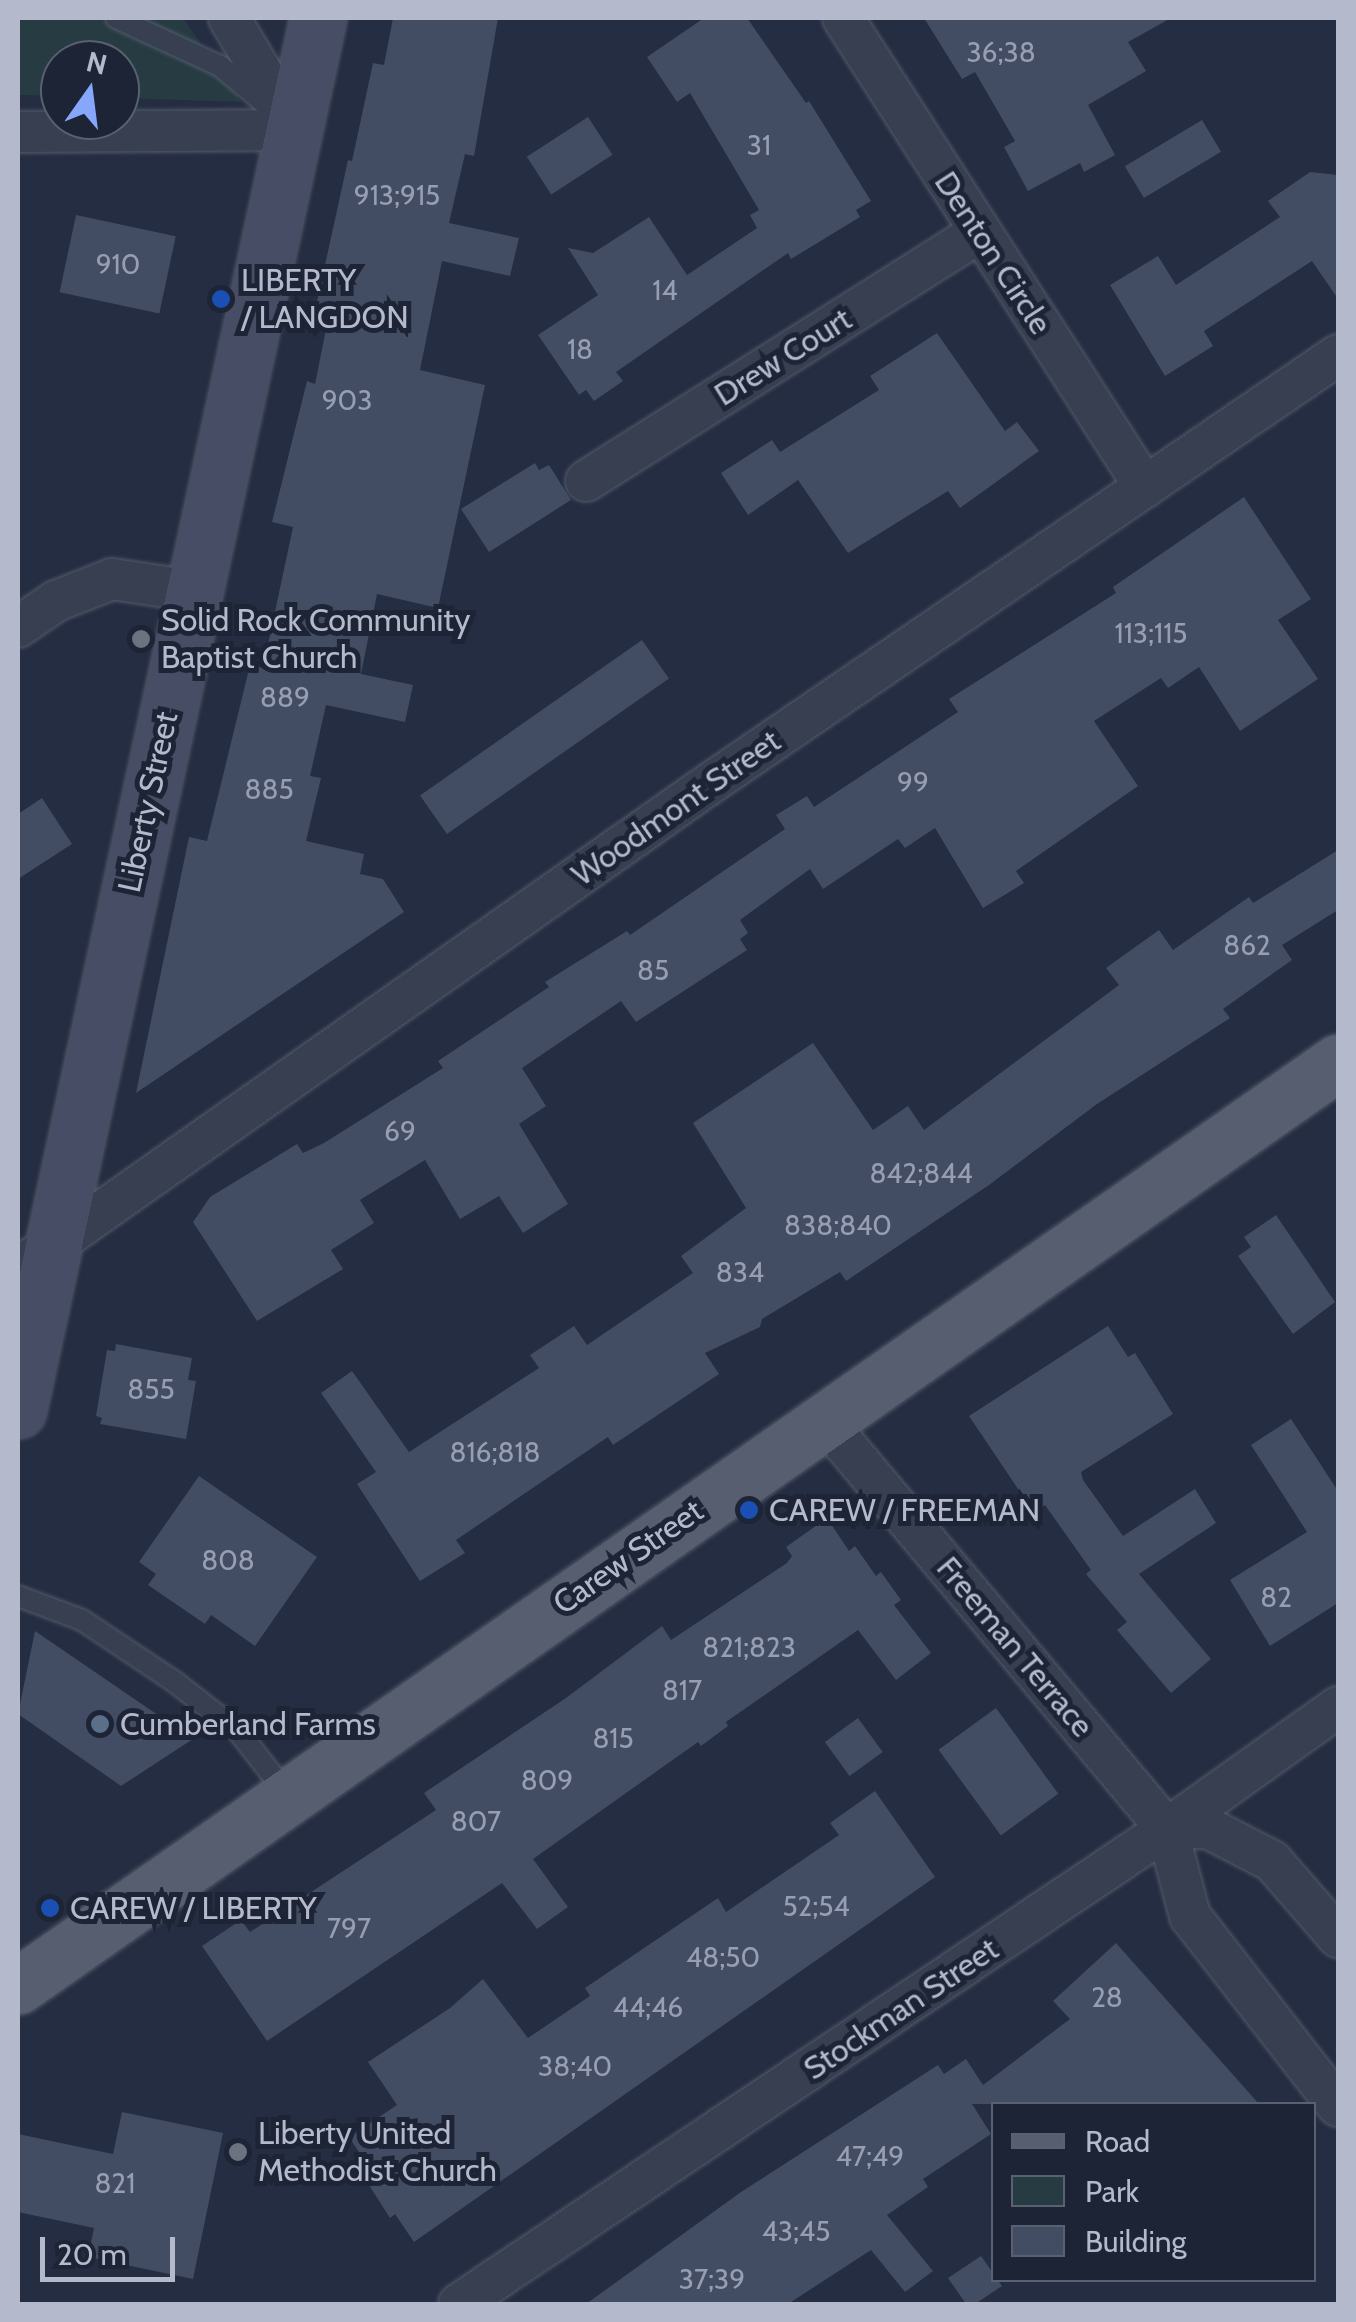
<!DOCTYPE html>
<style>
body{margin:0}
#map{position:relative;width:1356px;height:2322px;overflow:hidden;background:#242d41;font-family:Cabin,sans-serif}
div>[style]{position:absolute}
.green>*{inset:0;background:#263b42}
.building>*{inset:0;background:#424c63;transform-origin:0 0}
.roads{filter:drop-shadow(0 0 2px #535a6b) drop-shadow(0 0 2px #535a6b)}
.service>*{height:20px;margin:-10px;padding:0 10px;transform-origin:10px;border-radius:10px;background:#383f50}
.minor>*{height:40px;margin:-20px;padding:0 20px;transform-origin:20px;border-radius:20px;background:#383f50}
.secondary>*{height:55px;margin:-27.5px;padding:0 27.5px;transform-origin:27.5px;border-radius:27.5px;background:#464d64}
.primary>*{height:55px;margin:-27.5px;padding:0 27.5px;transform-origin:27.5px;border-radius:27.5px;background:#565e70}
.dots>*{width:28px;height:28px;translate:-50% -50%;box-sizing:border-box;border:5px solid #1d2435;border-radius:50%}
span{translate:-50% -50%;white-space:nowrap;text-align:center;line-height:1.15;-webkit-text-stroke:10px #1d2435;paint-order:stroke}
.number-label{font-size:28px;color:#989eb1}
.number-label span{-webkit-text-stroke-width:0}
.street-label{font-size:32px;color:#b4bacb}
.poi-label{font-size:32px;color:#b4bacb}
.left{translate:0 -50%;text-align:left}
.frame{position:absolute;inset:0;border:20px solid #b4bacb;pointer-events:none}
.legend{position:absolute;left:991px;top:2102px;width:325px;height:180px;box-sizing:border-box;background:#1d2435;border:2px solid #596071;margin:0;padding:12px 18px;list-style:none;font-size:30px;color:#b4bacb}
.legend li{display:flex;align-items:center;gap:20px;height:50px}
.legend b{width:50px;border:2px solid #596071}
.north{position:absolute;left:40px;top:40px;width:100px;height:100px;box-sizing:border-box;background:#1d2435;border:2px solid #596071;border-radius:50%;rotate:14deg;font-size:28px;font-weight:700;line-height:40px;text-align:center;color:#b4bacb}
.north::after{content:'';display:block;margin:auto;width:35px;height:45px;background:#87a7fd;clip-path:polygon(50% 0,100% 100%,50% 72%,0 100%)}
.scale{position:absolute;left:40px;top:2237px;width:135px;height:45px;box-sizing:border-box;border:5px solid #b4bacb;border-top:0;padding-left:12px;font-size:30px;line-height:35px;white-space:nowrap;color:#b4bacb;-webkit-text-stroke:8px #1d2435;paint-order:stroke}
</style>
<div id="map">
<div class="green">
<i style="clip-path:polygon(18px 18px,183px 18px,241px 102px,120px 98px,120px 60px,60px 60px,60px 96px,18px 95px)"></i>
</div>
<div class="building">
<i style="clip-path:polygon(393px 18px,498px 18px,474px 156px,465px 154px,449px 223px,519px 238px,510px 276px,442px 261px,420px 370px,485px 385px,438px 608px,377px 594px,361px 674px,413px 685px,405px 722px,326px 705px,310px 776px,321px 778px,306px 841px,364px 854px,360px 874px,383px 879px,404px 912px,136px 1093px,189px 837px,207px 841px,250px 665px,263px 668px,293px 527px,272px 522px,307px 381px,315px 384px,330px 309px,316px 306px,348px 160px,352px 161px,373px 63px,384px 65px)"></i>
<i style="clip-path:polygon(704px 18px,747px 18px,806px 103px,809px 101px,871px 201px,856px 210px,860px 217px,791px 259px,788px 253px,616px 372px,623px 381px,594px 401px,586px 390px,579px 395px,538px 335px,598px 295px,568px 248px,593px 253px,649px 217px,687px 275px,757px 228px,750px 215px,759px 210px,690px 93px,677px 102px,647px 57px)"></i>
<i style="clip-path:polygon(924px 18px,1171px 18px,1128px 42px,1146px 71px,1088px 105px,1115px 155px,1084px 172px,1080px 163px,1028px 191px,1004px 147px,1015px 141px,975px 72px,962px 79px)"></i>
<i style="left:588px;top:117px;width:45px;height:73px;rotate:57deg"></i>
<i style="left:1202px;top:120px;width:37px;height:90px;rotate:59deg"></i>
<i style="clip-path:polygon(1310px 172px,1338px 175px,1338px 299px,1312px 261px,1204px 331px,1213px 346px,1165px 376px,1110px 285px,1158px 256px,1176px 285px,1280px 217px,1268px 201px)"></i>
<i style="left:76px;top:215px;width:102px;height:79px;rotate:12deg"></i>
<i style="clip-path:polygon(937px 333px,1005px 431px,1017px 422px,1039px 451px,960px 508px,948px 491px,848px 553px,798px 480px,748px 515px,721px 473px,772px 440px,780px 452px,879px 390px,870px 376px)"></i>
<i style="clip-path:polygon(535px 463px,539px 470px,549px 465px,571px 500px,489px 552px,461px 509px)"></i>
<i style="clip-path:polygon(1244px 497px,1311px 599px,1278px 620px,1318px 679px,1240px 731px,1199px 667px,1168px 688px,1161px 678px,1094px 721px,1138px 786px,1016px 871px,1024px 883px,983px 908px,935px 828px,905px 848px,898px 839px,823px 889px,810px 869px,740px 920px,748px 933px,740px 939px,747px 950px,636px 1022px,621px 1001px,522px 1068px,546px 1106px,519px 1124px,568px 1204px,523px 1233px,499px 1196px,460px 1219px,425px 1160px,360px 1200px,374px 1223px,331px 1250px,343px 1269px,257px 1321px,193px 1222px,210px 1197px,297px 1144px,303px 1153px,324px 1143px,443px 1068px,438px 1061px,549px 987px,545px 982px,627px 931px,630px 935px,785px 829px,776px 815px,807px 796px,814px 807px,958px 712px,949px 699px,1116px 593px,1113px 587px)"></i>
<i style="left:642px;top:640px;width:47px;height:271px;rotate:55deg"></i>
<i style="clip-path:polygon(42px 798px,72px 844px,18px 879px,18px 814px)"></i>
<i style="clip-path:polygon(1338px 850px,1338px 910px,1282px 945px,1292px 960px,1223px 1009px,1230px 1018px,1097px 1104px,989px 1185px,846px 1281px,840px 1272px,762px 1319px,760px 1327px,705px 1353px,719px 1374px,613px 1445px,608px 1437px,456px 1540px,465px 1553px,420px 1581px,357px 1484px,376px 1472px,321px 1393px,352px 1371px,409px 1452px,539px 1368px,530px 1355px,574px 1326px,587px 1345px,693px 1273px,681px 1256px,746px 1208px,693px 1123px,813px 1043px,873px 1130px,908px 1106px,924px 1130px,1119px 985px,1106px 968px,1159px 930px,1173px 950px,1249px 897px,1253px 903px)"></i>
<i style="clip-path:polygon(1276px 1215px,1335px 1302px,1293px 1334px,1238px 1256px,1251px 1247px,1244px 1237px)"></i>
<i style="clip-path:polygon(1108px 1326px,1128px 1357px,1135px 1353px,1173px 1414px,1081px 1472px,1083px 1480px,1123px 1536px,1195px 1489px,1216px 1523px,1139px 1574px,1211px 1659px,1171px 1693px,1117px 1630px,1127px 1622px,1086px 1574px,1091px 1570px,1045px 1505px,1034px 1513px,969px 1416px)"></i>
<i style="clip-path:polygon(116px 1344px,192px 1358px,188px 1380px,196px 1381px,186px 1439px,100px 1424px,102px 1418px,96px 1416px,107px 1350px,115px 1351px)"></i>
<i style="clip-path:polygon(1291px 1419px,1338px 1491px,1338px 1603px,1270px 1646px,1230px 1580px,1307px 1532px,1251px 1445px)"></i>
<i style="clip-path:polygon(199px 1476px,317px 1557px,255px 1646px,211px 1615px,205px 1624px,148px 1585px,156px 1574px,139px 1562px)"></i>
<i style="clip-path:polygon(827px 1518px,849px 1551px,855px 1546px,876px 1576px,881px 1572px,901px 1600px,894px 1605px,931px 1653px,896px 1680px,858px 1630px,726px 1722px,728px 1726px,701px 1746px,698px 1742px,533px 1859px,568px 1907px,537px 1929px,502px 1883px,267px 2041px,202px 1946px,241px 1920px,250px 1932px,436px 1810px,424px 1793px,566px 1698px,662px 1626px,671px 1640px,787px 1563px,792px 1556px,786px 1547px)"></i>
<i style="clip-path:polygon(35px 1631px,193px 1739px,121px 1786px,18px 1714px)"></i>
<i style="left:996px;top:1708px;width:106px;height:71px;rotate:54deg"></i>
<i style="left:858px;top:1718px;width:42px;height:41px;rotate:54deg"></i>
<i style="clip-path:polygon(875px 1791px,935px 1877px,414px 2242px,395px 2214px,390px 2218px,353px 2160px,361px 2155px,349px 2137px,397px 2105px,368px 2062px,450px 2008px,483px 1979px,528px 2038px,590px 1996px,585px 1988px,718px 1898px,726px 1912px,839px 1835px,830px 1823px)"></i>
<i style="clip-path:polygon(1116px 1943px,1259px 2104px,972px 2104px,991px 2134px,923px 2179px,928px 2187px,887px 2215px,933px 2271px,905px 2292px,871px 2250px,788px 2304px,586px 2304px,741px 2192px,938px 2065px,944px 2074px,966px 2059px,983px 2085px,1070px 2019px,1053px 2001px)"></i>
<i style="clip-path:polygon(122px 2112px,223px 2133px,193px 2279px,88px 2257px,94px 2228px,18px 2212px,18px 2134px,113px 2154px)"></i>
<i style="clip-path:polygon(981px 2256px,1002px 2286px,975px 2304px,966px 2304px,948px 2278px)"></i>
</div>
<div class="roads">
<div class="service">
<i style="left:116px;top:18px;width:115px;rotate:24.8deg"></i>
<i style="left:220px;top:66px;width:64px;rotate:39.9deg"></i>
<i style="left:18px;top:1596px;width:68px;rotate:20.6deg"></i>
<i style="left:82px;top:1620px;width:112px;rotate:33.7deg"></i>
<i style="left:175px;top:1682px;width:80px;rotate:37.9deg"></i>
<i style="left:238px;top:1731px;width:81px;rotate:52deg"></i>
</div>
<div class="minor">
<i style="left:229px;top:18px;width:131px;rotate:59.1deg"></i>
<i style="left:843px;top:18px;width:558px;rotate:57.22deg"></i>
<i style="left:18px;top:132px;width:278px;rotate:-0.4deg"></i>
<i style="left:586px;top:481px;width:466px;rotate:-32.3deg"></i>
<i style="left:18px;top:627px;width:46px;rotate:-34.4deg"></i>
<i style="left:56px;top:601px;width:60px;rotate:-21.4deg"></i>
<i style="left:112px;top:579px;width:82px;rotate:8.4deg"></i>
<i style="left:18px;top:1266px;width:40px;rotate:-29.7deg"></i>
<i style="left:53px;top:1246px;width:794px;rotate:-35.15deg"></i>
<i style="left:702px;top:789px;width:770px;rotate:-34.31deg"></i>
<i style="left:824px;top:1420px;width:534px;rotate:50.02deg"></i>
<i style="left:1167px;top:1829px;width:90px;rotate:75.2deg"></i>
<i style="left:1190px;top:1916px;width:241px;rotate:52.1deg"></i>
<i style="left:1167px;top:1829px;width:41px;rotate:-1.4deg"></i>
<i style="left:1208px;top:1828px;width:72px;rotate:27.3deg"></i>
<i style="left:1272px;top:1861px;width:101px;rotate:49deg"></i>
<i style="left:459px;top:2304px;width:853px;rotate:-33.86deg"></i>
<i style="left:1167px;top:1829px;width:210px;rotate:-35.5deg"></i>
</div>
<div class="secondary">
<i style="left:18px;top:1410px;width:1424px;rotate:-77.84deg"></i>
</div>
<div class="primary">
<i style="left:18px;top:1986px;width:1611px;rotate:-34.99deg"></i>
</div>
</div>
<div class="dots">
<i style="left:221px;top:299px;background:#1a4fb4"></i>
<i style="left:141px;top:639px;background:#6b7280"></i>
<i style="left:749px;top:1510px;background:#1a4fb4"></i>
<i style="left:100px;top:1724px;background:#5c6f8a"></i>
<i style="left:50px;top:1908px;background:#1a4fb4"></i>
<i style="left:238px;top:2152px;background:#6b7280"></i>
</div>
<div class="number-label">
<span style="left:1001px;top:52px">36;38</span>
<span style="left:759px;top:145px">31</span>
<span style="left:397px;top:195px">913;915</span>
<span style="left:118px;top:264px">910</span>
<span style="left:665px;top:290px">14</span>
<span style="left:580px;top:349px">18</span>
<span style="left:347px;top:400px">903</span>
<span style="left:1151px;top:633px">113;115</span>
<span style="left:285px;top:697px">889</span>
<span style="left:913px;top:782px">99</span>
<span style="left:269px;top:789px">885</span>
<span style="left:1247px;top:945px">862</span>
<span style="left:653px;top:970px">85</span>
<span style="left:400px;top:1131px">69</span>
<span style="left:921px;top:1173px">842;844</span>
<span style="left:838px;top:1225px">838;840</span>
<span style="left:740px;top:1272px">834</span>
<span style="left:151px;top:1389px">855</span>
<span style="left:495px;top:1452px">816;818</span>
<span style="left:228px;top:1560px">808</span>
<span style="left:1276px;top:1597px">82</span>
<span style="left:749px;top:1647px">821;823</span>
<span style="left:682px;top:1690px">817</span>
<span style="left:613px;top:1738px">815</span>
<span style="left:547px;top:1780px">809</span>
<span style="left:476px;top:1821px">807</span>
<span style="left:816px;top:1906px">52;54</span>
<span style="left:349px;top:1928px">797</span>
<span style="left:723px;top:1957px">48;50</span>
<span style="left:1107px;top:1997px">28</span>
<span style="left:648px;top:2007px">44;46</span>
<span style="left:575px;top:2066px">38;40</span>
<span style="left:870px;top:2156px">47;49</span>
<span style="left:115px;top:2183px">821</span>
<span style="left:796px;top:2231px">43;45</span>
<span style="left:712px;top:2279px">37;39</span>
</div>
<div class="street-label">
<span style="left:993px;top:253px;rotate:57deg">Denton Circle</span>
<span style="left:783px;top:357px;rotate:-32deg">Drew Court</span>
<span style="left:148px;top:802px;rotate:-78deg">Liberty Street</span>
<span style="left:676px;top:808px;rotate:-35deg">Woodmont Street</span>
<span style="left:628px;top:1557px;rotate:-35deg">Carew Street</span>
<span style="left:1015px;top:1647px;rotate:50deg">Freeman Terrace</span>
<span style="left:901px;top:2009px;rotate:-34deg">Stockman Street</span>
</div>
<div class="poi-label">
<span class="left" style="left:241px;top:299px">LIBERTY<br>/ LANGDON</span>
<span class="left" style="left:161px;top:639px">Solid Rock Community<br>Baptist Church</span>
<span class="left" style="left:769px;top:1510px">CAREW / FREEMAN</span>
<span class="left" style="left:120px;top:1724px">Cumberland Farms</span>
<span class="left" style="left:70px;top:1908px">CAREW / LIBERTY</span>
<span class="left" style="left:258px;top:2152px">Liberty United<br>Methodist Church</span>
</div>
<div class="frame"></div>
<ul class="legend">
<li><b style="height:12px;background:#565e70"></b>Road</li>
<li><b style="height:28px;background:#263b42"></b>Park</li>
<li><b style="height:28px;background:#424c63"></b>Building</li>
</ul>
<div class="north">N</div>
<div class="scale">20 m</div>
</div>
